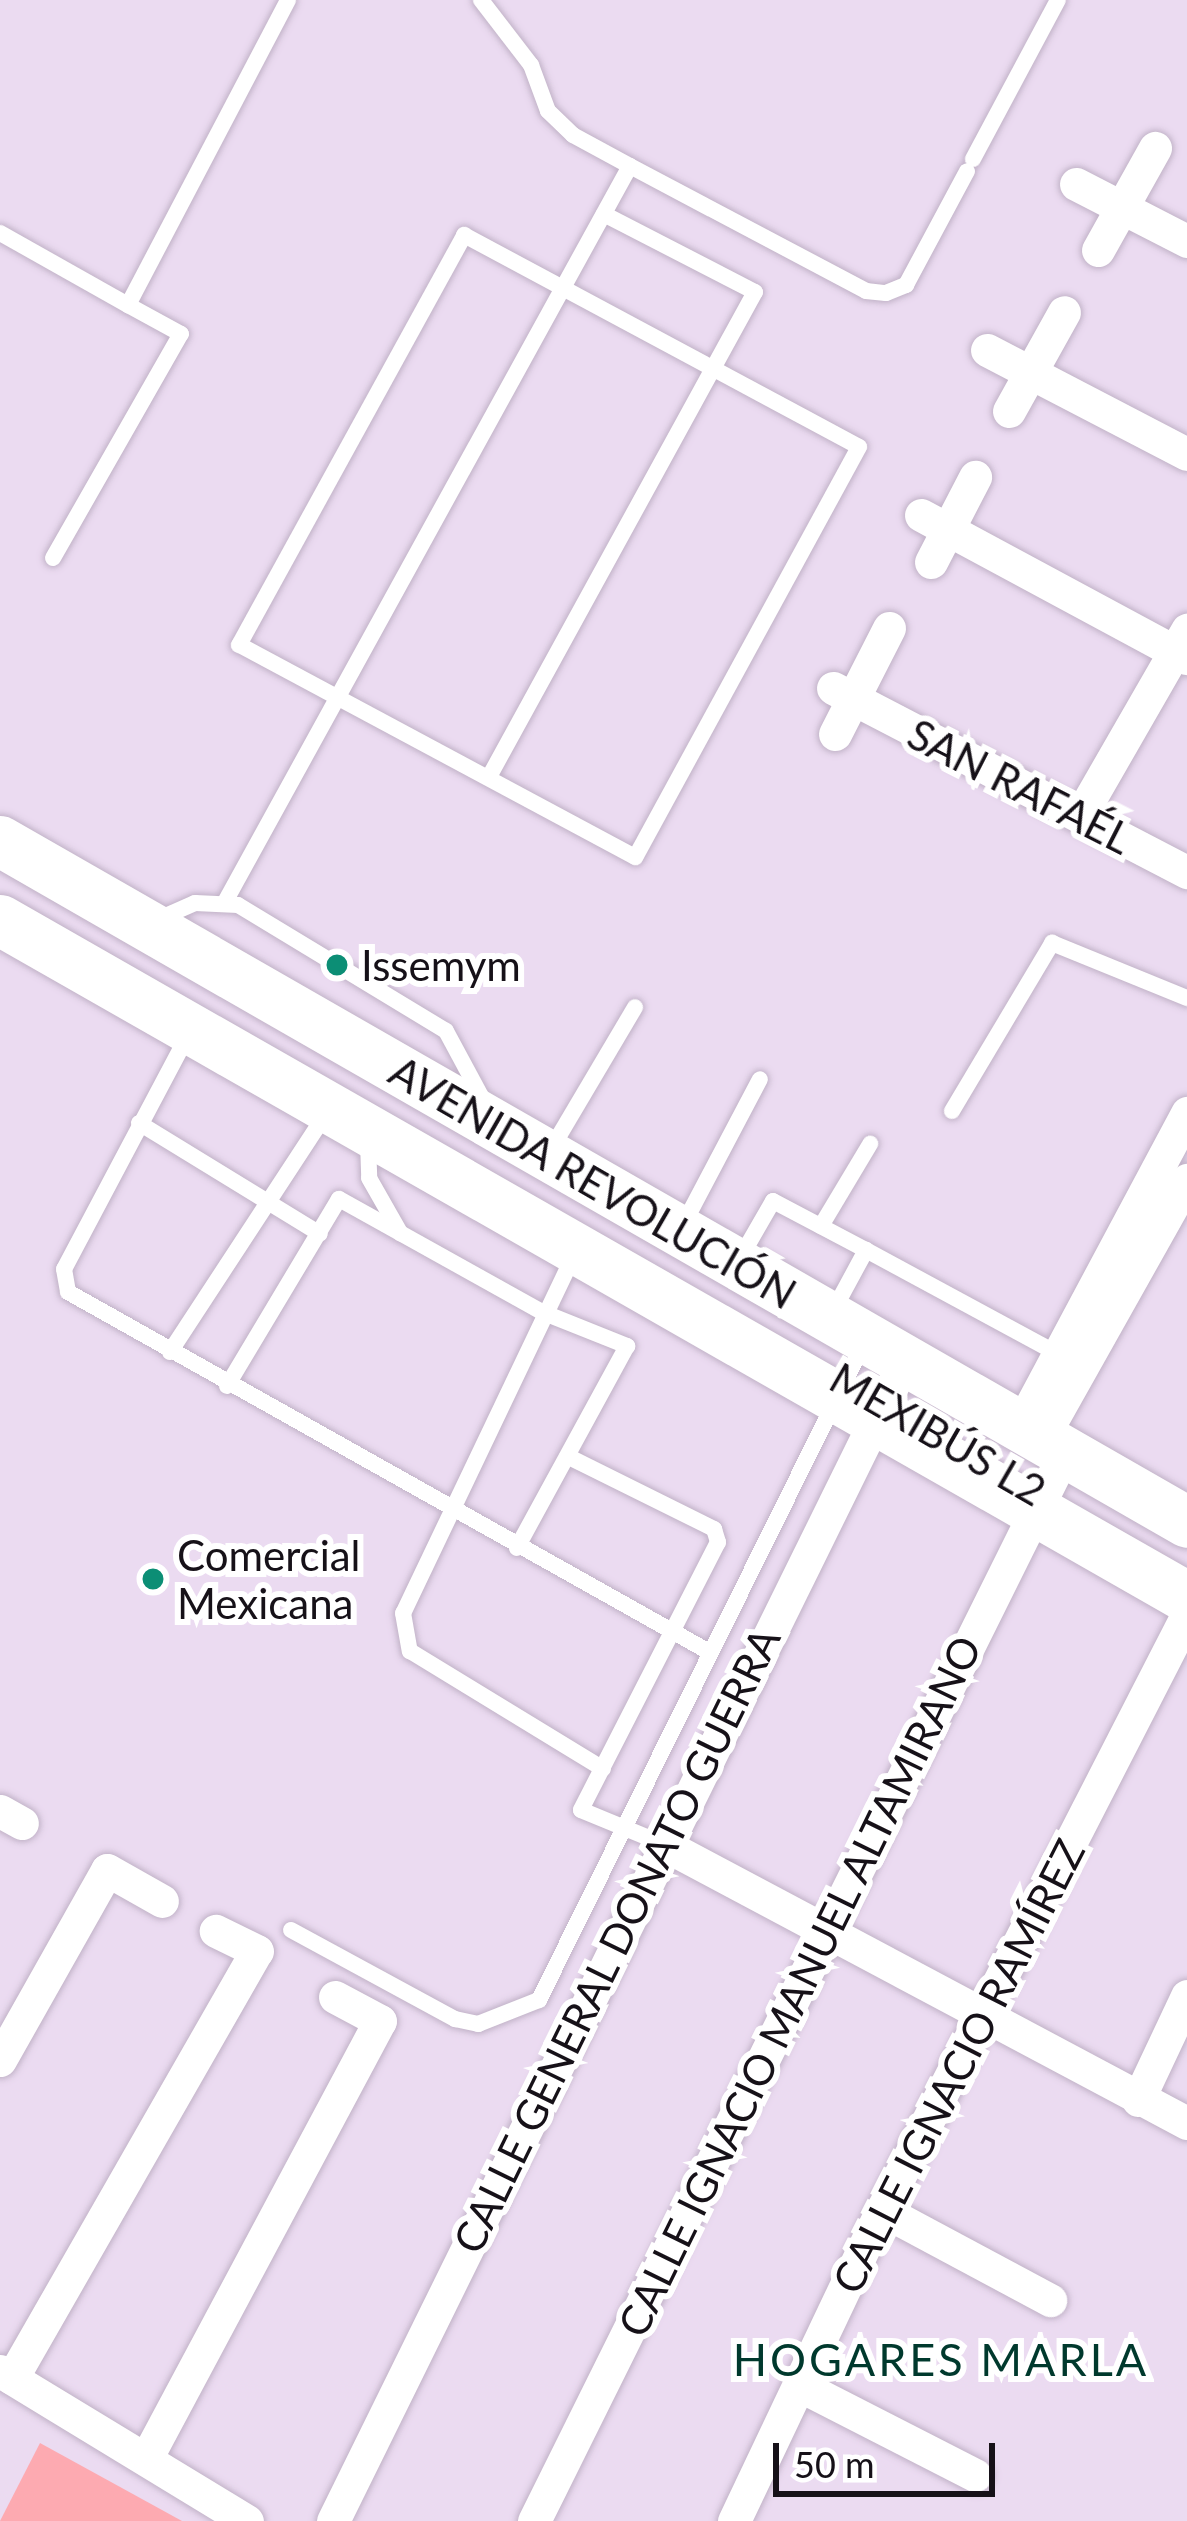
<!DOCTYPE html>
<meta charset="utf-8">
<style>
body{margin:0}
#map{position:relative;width:1187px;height:2521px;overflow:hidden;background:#ebdbf1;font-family:Lato,sans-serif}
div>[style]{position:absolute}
.green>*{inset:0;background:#fdaab1}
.roads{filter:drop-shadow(0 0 3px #c1b2c7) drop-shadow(0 0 3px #c1b2c7)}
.lane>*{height:16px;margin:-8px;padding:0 8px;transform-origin:8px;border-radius:8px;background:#fff}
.street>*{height:33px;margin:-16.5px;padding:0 16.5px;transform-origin:16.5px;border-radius:16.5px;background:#fff}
.primary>*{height:51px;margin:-25.5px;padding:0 25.5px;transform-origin:25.5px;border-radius:25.5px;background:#fff}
.dots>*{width:33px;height:33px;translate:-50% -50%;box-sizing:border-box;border:6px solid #fff;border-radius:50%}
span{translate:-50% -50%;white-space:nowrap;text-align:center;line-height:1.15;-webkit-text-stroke:12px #fff;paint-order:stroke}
.street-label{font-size:42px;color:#161118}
.poi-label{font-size:42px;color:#161118}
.left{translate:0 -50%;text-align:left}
.neighbourhood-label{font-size:45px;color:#00392d;letter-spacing:3px}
.scale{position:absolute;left:773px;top:2443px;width:222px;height:54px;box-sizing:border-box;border:6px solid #161118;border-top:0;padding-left:15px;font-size:36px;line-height:42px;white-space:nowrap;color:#161118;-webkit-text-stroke:9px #fff;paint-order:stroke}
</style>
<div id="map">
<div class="green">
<i style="clip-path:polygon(40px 2443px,182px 2521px,0 2521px)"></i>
</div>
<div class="roads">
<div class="lane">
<i style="left:973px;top:159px;width:180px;rotate:-61.9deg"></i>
<i style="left:630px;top:166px;width:267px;rotate:27.9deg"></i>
<i style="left:866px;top:291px;width:20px;rotate:6deg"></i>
<i style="left:886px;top:293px;width:22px;rotate:-22deg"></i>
<i style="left:906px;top:285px;width:129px;rotate:-61.8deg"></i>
<i style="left:0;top:233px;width:147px;rotate:29.4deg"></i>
<i style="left:128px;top:305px;width:344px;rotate:-62.3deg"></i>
<i style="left:464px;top:235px;width:448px;rotate:28.2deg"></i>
<i style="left:859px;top:447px;width:467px;rotate:118.6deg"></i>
<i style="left:635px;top:857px;width:449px;rotate:-151.8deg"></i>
<i style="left:239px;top:645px;width:468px;rotate:-61.2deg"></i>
<i style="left:53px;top:558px;width:258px;rotate:-60.3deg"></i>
<i style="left:181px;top:334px;width:60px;rotate:-151.3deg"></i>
<i style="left:489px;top:777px;width:553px;rotate:-61.26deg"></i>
<i style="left:755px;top:292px;width:170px;rotate:-152.7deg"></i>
<i style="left:225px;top:902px;width:840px;rotate:-61.18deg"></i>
<i style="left:630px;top:166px;width:65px;rotate:-151.5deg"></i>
<i style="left:573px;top:135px;width:35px;rotate:-136deg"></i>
<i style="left:548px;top:111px;width:49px;rotate:-110.3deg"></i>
<i style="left:531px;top:65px;width:82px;rotate:-127.6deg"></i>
<i style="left:154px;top:921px;width:45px;rotate:-23.7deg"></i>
<i style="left:195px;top:903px;width:43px;rotate:2.7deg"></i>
<i style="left:238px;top:905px;width:243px;rotate:31.2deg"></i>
<i style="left:446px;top:1031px;width:86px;rotate:61.7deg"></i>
<i style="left:188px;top:1035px;width:265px;rotate:117.9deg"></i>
<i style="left:64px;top:1269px;width:23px;rotate:80deg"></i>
<i style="left:68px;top:1292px;width:737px;rotate:29.31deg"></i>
<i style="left:952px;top:1111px;width:196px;rotate:-59.2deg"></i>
<i style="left:1052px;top:943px;width:146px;rotate:22.2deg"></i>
<i style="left:139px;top:1123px;width:212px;rotate:31.5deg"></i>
<i style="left:368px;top:1142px;width:36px;rotate:88deg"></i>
<i style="left:369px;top:1178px;width:64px;rotate:60.3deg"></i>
<i style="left:550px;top:1151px;width:167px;rotate:-59.4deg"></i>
<i style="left:821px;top:1226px;width:96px;rotate:-59.1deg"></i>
<i style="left:682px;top:1227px;width:167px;rotate:-62.2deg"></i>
<i style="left:574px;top:1255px;width:397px;rotate:115.5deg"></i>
<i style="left:403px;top:1613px;width:39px;rotate:80deg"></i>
<i style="left:410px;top:1651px;width:226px;rotate:31.4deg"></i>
<i style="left:739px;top:1260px;width:68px;rotate:-60deg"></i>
<i style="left:773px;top:1201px;width:105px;rotate:27.8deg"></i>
<i style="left:832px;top:1313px;width:72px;rotate:-61.6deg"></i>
<i style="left:866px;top:1250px;width:221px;rotate:28.4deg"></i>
<i style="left:170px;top:1352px;width:287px;rotate:-56.8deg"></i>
<i style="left:227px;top:1386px;width:218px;rotate:-59.1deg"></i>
<i style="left:339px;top:1199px;width:232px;rotate:29.1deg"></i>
<i style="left:542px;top:1312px;width:92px;rotate:21.8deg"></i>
<i style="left:627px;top:1346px;width:230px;rotate:118.6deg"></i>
<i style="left:571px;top:1458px;width:160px;rotate:26.4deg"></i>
<i style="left:714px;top:1529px;width:14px;rotate:73deg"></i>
<i style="left:718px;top:1542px;width:301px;rotate:117.1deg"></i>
<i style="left:581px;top:1810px;width:87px;rotate:22.4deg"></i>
<i style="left:291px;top:1930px;width:187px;rotate:28.5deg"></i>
<i style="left:455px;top:2019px;width:24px;rotate:12deg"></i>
<i style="left:478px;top:2024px;width:66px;rotate:-21.5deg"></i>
<i style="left:539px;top:2000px;width:731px;rotate:-63.68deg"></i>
</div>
<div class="street">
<i style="left:1076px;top:184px;width:125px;rotate:27.2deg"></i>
<i style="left:1098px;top:250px;width:117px;rotate:-60.8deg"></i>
<i style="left:987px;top:350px;width:225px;rotate:27.5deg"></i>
<i style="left:1009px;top:411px;width:113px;rotate:-60.9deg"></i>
<i style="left:921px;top:515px;width:302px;rotate:28.3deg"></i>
<i style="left:931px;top:562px;width:96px;rotate:-62.6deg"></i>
<i style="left:833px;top:688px;width:399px;rotate:27.5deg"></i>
<i style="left:835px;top:734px;width:119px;rotate:-63deg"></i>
<i style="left:1080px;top:816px;width:215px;rotate:-60.1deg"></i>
<i style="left:1042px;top:1438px;width:296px;rotate:-60.7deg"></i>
<i style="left:1028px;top:1439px;width:15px;rotate:-122deg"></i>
<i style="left:1020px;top:1426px;width:355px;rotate:-61.9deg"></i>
<i style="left:0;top:1811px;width:25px;rotate:29deg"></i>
<i style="left:661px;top:1843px;width:596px;rotate:28.03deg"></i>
<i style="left:0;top:2060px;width:218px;rotate:-60.6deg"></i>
<i style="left:107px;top:1870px;width:63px;rotate:29.4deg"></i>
<i style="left:1138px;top:2100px;width:115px;rotate:-64.8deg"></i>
<i style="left:882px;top:2210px;width:191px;rotate:28.2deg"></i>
<i style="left:0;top:2371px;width:289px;rotate:31.3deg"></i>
<i style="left:12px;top:2378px;width:492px;rotate:-60.2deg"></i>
<i style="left:257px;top:1951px;width:46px;rotate:-154deg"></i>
<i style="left:799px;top:2385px;width:198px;rotate:27.1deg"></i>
<i style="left:148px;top:2455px;width:492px;rotate:-61.9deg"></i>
<i style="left:380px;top:2021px;width:51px;rotate:-151.9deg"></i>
<i style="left:333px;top:2521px;width:1292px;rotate:-63.77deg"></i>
<i style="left:534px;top:2521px;width:1194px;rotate:-63.59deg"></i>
<i style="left:734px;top:2521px;width:344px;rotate:-64.6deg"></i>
<i style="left:882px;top:2210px;width:669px;rotate:-62.86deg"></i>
</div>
<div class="primary">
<i style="left:0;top:841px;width:1368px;rotate:29.84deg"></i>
<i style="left:0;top:920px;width:1366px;rotate:29.7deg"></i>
</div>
</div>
<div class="dots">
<i style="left:337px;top:965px;background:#0c8e75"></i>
<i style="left:153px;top:1579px;background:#0c8e75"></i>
</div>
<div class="street-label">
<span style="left:1020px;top:786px;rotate:27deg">SAN RAFAÉL</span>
<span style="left:593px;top:1182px;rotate:30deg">AVENIDA REVOLUCIÓN</span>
<span style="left:938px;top:1434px;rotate:30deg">MEXIBÚS L2</span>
<span style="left:616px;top:1940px;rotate:-64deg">CALLE GENERAL DONATO GUERRA</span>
<span style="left:799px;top:1986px;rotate:-64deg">CALLE IGNACIO MANUEL ALTAMIRANO</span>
<span style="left:958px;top:2066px;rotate:-63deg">CALLE IGNACIO RAMÍREZ</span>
</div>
<div class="poi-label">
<span class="left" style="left:361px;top:965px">Issemym</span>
<span class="left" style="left:177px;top:1579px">Comercial<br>Mexicana</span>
</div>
<div class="neighbourhood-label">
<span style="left:941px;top:2360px">HOGARES MARLA</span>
</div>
<div class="scale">50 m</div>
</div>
